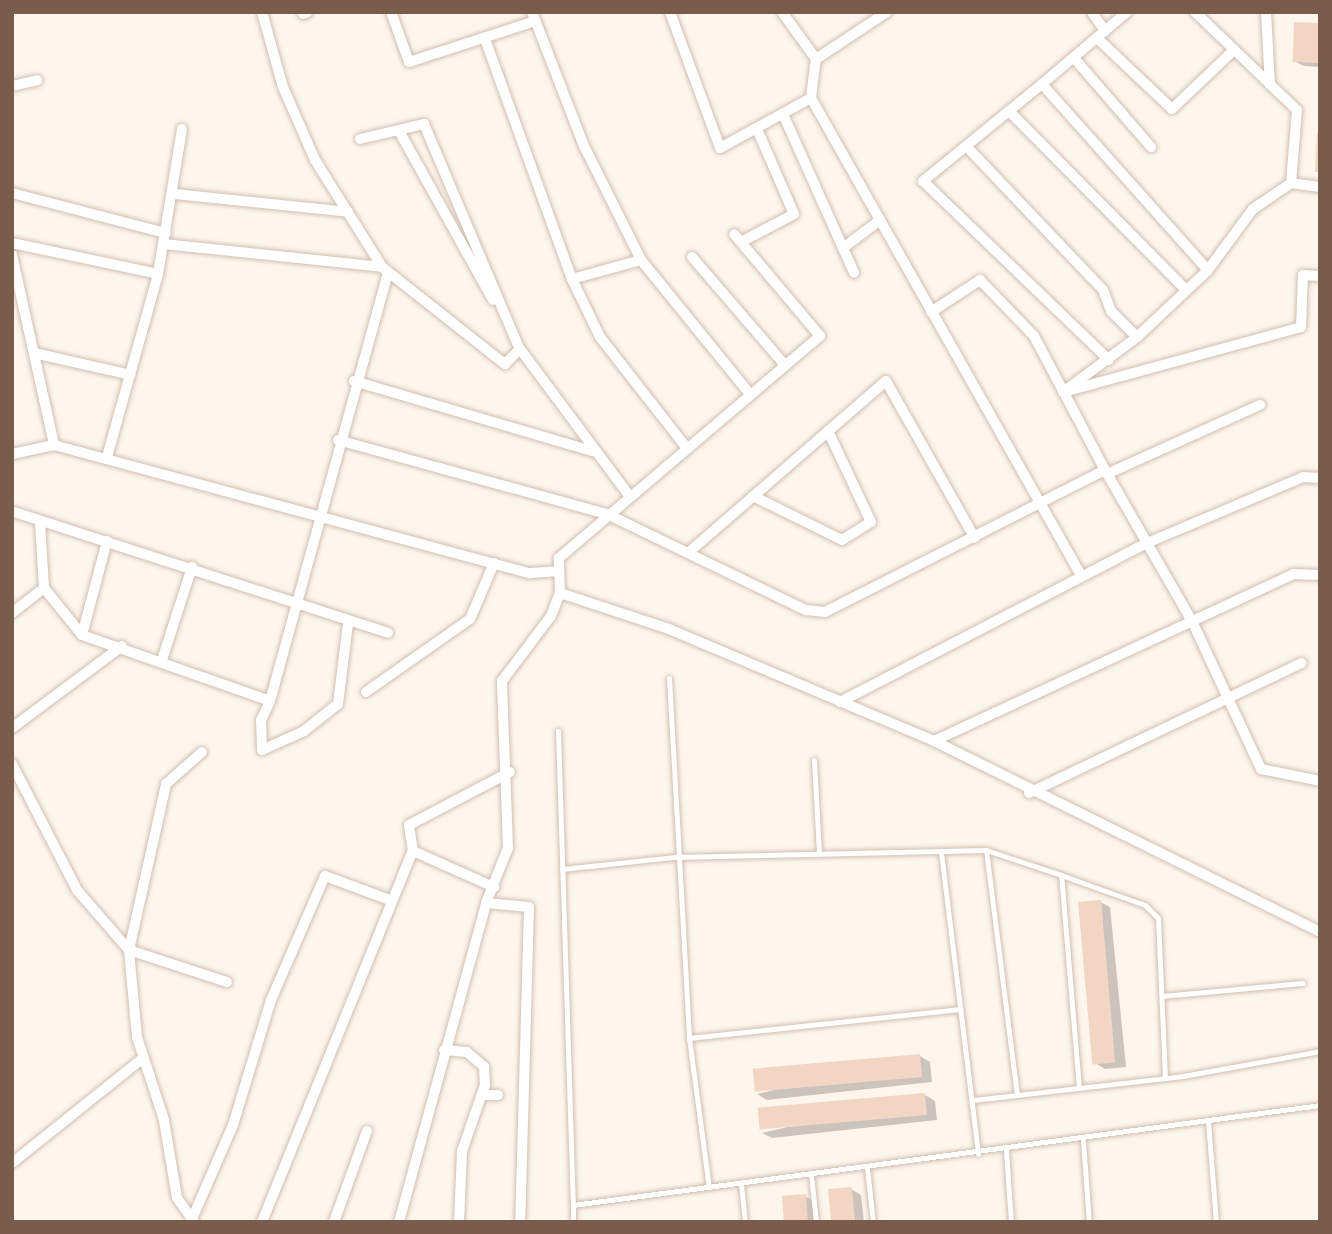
<!DOCTYPE html>
<style>
body{margin:0}
#map{position:relative;width:1332px;height:1234px;overflow:hidden;background:#fdf6ec;font-family:Raleway,sans-serif}
div>[style]{position:absolute}
.shadow>*{inset:0;background:#0003}
.building>*{inset:0;background:#f3d5c3;transform-origin:0 0}
.roads{filter:drop-shadow(0 0 2px #d1beb0) drop-shadow(0 0 2px #d1beb0)}
.lane>*{height:5px;margin:-2.5px;padding:0 2.5px;transform-origin:2.5px;border-radius:2.5px;background:#fff}
.street>*{height:10px;margin:-5px;padding:0 5px;transform-origin:5px;border-radius:5px;background:#fff}
span{translate:-50% -50%;white-space:nowrap;text-align:center;line-height:1.15;-webkit-text-stroke:5px #fffaf3;paint-order:stroke}
.frame{position:absolute;inset:0;border:14px solid #7a5c4d;pointer-events:none}
</style>
<div id="map">
<div class="shadow">
<i style="clip-path:polygon(1320px 25px,1320px 67px,1304px 66px,1294px 61px)"></i>
<i style="clip-path:polygon(1100px 902px,1110px 907px,1126px 1067px,1105px 1069px,1095px 1063px)"></i>
<i style="clip-path:polygon(920px 1056px,930px 1062px,932px 1082px,767px 1100px,757px 1094px)"></i>
<i style="clip-path:polygon(925px 1095px,935px 1101px,937px 1120px,772px 1138px,762px 1133px)"></i>
<i style="clip-path:polygon(851px 1189px,861px 1195px,864px 1222px,833px 1222px)"></i>
<i style="clip-path:polygon(805px 1196px,815px 1202px,817px 1222px,787px 1222px)"></i>
</div>
<div class="building">
<i style="left:1294px;top:22px;width:26px;height:40px;rotate:2deg"></i>
<i style="clip-path:polygon(1317px 133px,1320px 133px,1320px 172px,1315px 172px)"></i>
<i style="left:1101px;top:900px;width:163px;height:23px;rotate:85deg"></i>
<i style="left:920px;top:1054px;width:23px;height:168px;rotate:85deg"></i>
<i style="left:925px;top:1093px;width:22px;height:168px;rotate:85deg"></i>
<i style="left:852px;top:1187px;width:35px;height:24px;rotate:85deg"></i>
<i style="left:806px;top:1194px;width:28px;height:24px;rotate:86deg"></i>
</div>
<div class="roads">
<div class="lane">
<i style="left:669px;top:678px;width:361px;rotate:86.8deg"></i>
<i style="left:689px;top:1038px;width:150px;rotate:82.4deg"></i>
<i style="left:558px;top:731px;width:474px;rotate:88.2deg"></i>
<i style="left:573px;top:1205px;width:754px;rotate:-7.62deg"></i>
<i style="left:814px;top:760px;width:93px;rotate:86.9deg"></i>
<i style="left:986px;top:850px;width:247px;rotate:82.8deg"></i>
<i style="left:941px;top:852px;width:304px;rotate:83deg"></i>
<i style="left:562px;top:869px;width:114px;rotate:-6.1deg"></i>
<i style="left:675px;top:857px;width:311px;rotate:-1.3deg"></i>
<i style="left:986px;top:850px;width:79px;rotate:18.4deg"></i>
<i style="left:1162px;top:996px;width:141px;rotate:-5.3deg"></i>
<i style="left:689px;top:1038px;width:273px;rotate:-6.1deg"></i>
<i style="left:1079px;top:1088px;width:214px;rotate:-94.8deg"></i>
<i style="left:1061px;top:875px;width:89px;rotate:19.7deg"></i>
<i style="left:1145px;top:905px;width:18px;rotate:45deg"></i>
<i style="left:1158px;top:918px;width:160px;rotate:87.5deg"></i>
<i style="left:973px;top:1100px;width:211px;rotate:-6.5deg"></i>
<i style="left:1183px;top:1076px;width:139px;rotate:-10.3deg"></i>
<i style="left:1208px;top:1121px;width:101px;rotate:85.5deg"></i>
<i style="left:1083px;top:1141px;width:81px;rotate:85.8deg"></i>
<i style="left:1006px;top:1151px;width:71px;rotate:86deg"></i>
<i style="left:867px;top:1168px;width:54px;rotate:83.7deg"></i>
<i style="left:811px;top:1175px;width:47px;rotate:83.9deg"></i>
<i style="left:741px;top:1184px;width:38px;rotate:84deg"></i>
<i style="left:573px;top:1205px;width:17px;rotate:90deg"></i>
</div>
<div class="street">
<i style="left:262px;top:12px;width:78px;rotate:74.4deg"></i>
<i style="left:283px;top:87px;width:80px;rotate:66.3deg"></i>
<i style="left:315px;top:160px;width:126px;rotate:57.9deg"></i>
<i style="left:382px;top:267px;width:157px;rotate:38.3deg"></i>
<i style="left:505px;top:364px;width:21px;rotate:-45deg"></i>
<i style="left:520px;top:349px;width:182px;rotate:53.3deg"></i>
<i style="left:391px;top:12px;width:53px;rotate:70.2deg"></i>
<i style="left:409px;top:62px;width:133px;rotate:-18deg"></i>
<i style="left:532px;top:12px;width:144px;rotate:68.8deg"></i>
<i style="left:584px;top:146px;width:127px;rotate:63.4deg"></i>
<i style="left:670px;top:12px;width:145px;rotate:69.8deg"></i>
<i style="left:720px;top:148px;width:104px;rotate:-28.8deg"></i>
<i style="left:811px;top:98px;width:550px;rotate:60.5deg"></i>
<i style="left:782px;top:12px;width:58px;rotate:54.1deg"></i>
<i style="left:1092px;top:12px;width:23px;rotate:56deg"></i>
<i style="left:1127px;top:12px;width:111px;rotate:139.7deg"></i>
<i style="left:1042px;top:84px;width:249px;rotate:48.3deg"></i>
<i style="left:1195px;top:12px;width:141px;rotate:43.9deg"></i>
<i style="left:1297px;top:110px;width:73px;rotate:94.7deg"></i>
<i style="left:1266px;top:12px;width:73px;rotate:86.9deg"></i>
<i style="left:303px;top:14px;width:5px;rotate:-22deg"></i>
<i style="left:1097px;top:38px;width:103px;rotate:43.4deg"></i>
<i style="left:1172px;top:109px;width:86px;rotate:-43.6deg"></i>
<i style="left:485px;top:39px;width:255px;rotate:70.1deg"></i>
<i style="left:572px;top:279px;width:64px;rotate:64.2deg"></i>
<i style="left:600px;top:337px;width:140px;rotate:52deg"></i>
<i style="left:1074px;top:58px;width:118px;rotate:49.1deg"></i>
<i style="left:1042px;top:84px;width:154px;rotate:140.8deg"></i>
<i style="left:923px;top:181px;width:258px;rotate:43.9deg"></i>
<i style="left:12px;top:86px;width:26px;rotate:-13deg"></i>
<i style="left:811px;top:98px;width:39px;rotate:-83deg"></i>
<i style="left:816px;top:59px;width:85px;rotate:-33.5deg"></i>
<i style="left:1009px;top:111px;width:252px;rotate:45.3deg"></i>
<i style="left:783px;top:114px;width:174px;rotate:65.9deg"></i>
<i style="left:399px;top:131px;width:193px;rotate:60.9deg"></i>
<i style="left:360px;top:139px;width:66px;rotate:-13.2deg"></i>
<i style="left:424px;top:124px;width:240px;rotate:67deg"></i>
<i style="left:966px;top:146px;width:199px;rotate:46.4deg"></i>
<i style="left:1103px;top:290px;width:22px;rotate:69deg"></i>
<i style="left:1111px;top:311px;width:37px;rotate:45deg"></i>
<i style="left:12px;top:193px;width:159px;rotate:14.6deg"></i>
<i style="left:175px;top:194px;width:174px;rotate:5.9deg"></i>
<i style="left:741px;top:242px;width:60px;rotate:-27.8deg"></i>
<i style="left:794px;top:214px;width:93px;rotate:-113.5deg"></i>
<i style="left:12px;top:243px;width:149px;rotate:12deg"></i>
<i style="left:164px;top:244px;width:219px;rotate:6deg"></i>
<i style="left:843px;top:248px;width:46px;rotate:-37.1deg"></i>
<i style="left:12px;top:255px;width:195px;rotate:77.5deg"></i>
<i style="left:692px;top:257px;width:143px;rotate:49.3deg"></i>
<i style="left:572px;top:279px;width:72px;rotate:-15.4deg"></i>
<i style="left:641px;top:260px;width:173px;rotate:50.9deg"></i>
<i style="left:931px;top:312px;width:59px;rotate:-33.1deg"></i>
<i style="left:980px;top:280px;width:78px;rotate:46deg"></i>
<i style="left:1034px;top:336px;width:152px;rotate:62.1deg"></i>
<i style="left:34px;top:353px;width:99px;rotate:12.8deg"></i>
<i style="left:354px;top:381px;width:248px;rotate:16.4deg"></i>
<i style="left:1071px;top:390px;width:238px;rotate:-15.3deg"></i>
<i style="left:1301px;top:327px;width:52px;rotate:-87.8deg"></i>
<i style="left:1303px;top:275px;width:17px;rotate:3deg"></i>
<i style="left:1063px;top:392px;width:92px;rotate:-36.6deg"></i>
<i style="left:1137px;top:337px;width:98px;rotate:-43.3deg"></i>
<i style="left:1208px;top:270px;width:76px;rotate:-53.6deg"></i>
<i style="left:1253px;top:209px;width:46px;rotate:-34.4deg"></i>
<i style="left:1291px;top:183px;width:29px;rotate:8deg"></i>
<i style="left:338px;top:440px;width:279px;rotate:15.4deg"></i>
<i style="left:607px;top:514px;width:221px;rotate:25.8deg"></i>
<i style="left:806px;top:610px;width:19px;rotate:6deg"></i>
<i style="left:825px;top:612px;width:314px;rotate:-26.9deg"></i>
<i style="left:1105px;top:470px;width:174px;rotate:60.1deg"></i>
<i style="left:1192px;top:621px;width:163px;rotate:65deg"></i>
<i style="left:1261px;top:769px;width:60px;rotate:11.5deg"></i>
<i style="left:12px;top:454px;width:43px;rotate:-12.1deg"></i>
<i style="left:54px;top:445px;width:493px;rotate:15.1deg"></i>
<i style="left:530px;top:573px;width:26px;rotate:-4deg"></i>
<i style="left:107px;top:457px;width:190px;rotate:-74.4deg"></i>
<i style="left:158px;top:274px;width:147px;rotate:-80.6deg"></i>
<i style="left:1107px;top:474px;width:168px;rotate:-24.3deg"></i>
<i style="left:753px;top:496px;width:99px;rotate:26.3deg"></i>
<i style="left:842px;top:540px;width:34px;rotate:-32deg"></i>
<i style="left:871px;top:522px;width:101px;rotate:-115.3deg"></i>
<i style="left:14px;top:512px;width:393px;rotate:17.9deg"></i>
<i style="left:40px;top:522px;width:66px;rotate:86.5deg"></i>
<i style="left:44px;top:588px;width:60px;rotate:51deg"></i>
<i style="left:107px;top:541px;width:97px;rotate:104.9deg"></i>
<i style="left:82px;top:635px;width:199px;rotate:19.3deg"></i>
<i style="left:270px;top:701px;width:445px;rotate:-74.6deg"></i>
<i style="left:688px;top:553px;width:262px;rotate:-41deg"></i>
<i style="left:886px;top:381px;width:180px;rotate:60.5deg"></i>
<i style="left:560px;top:593px;width:115px;rotate:18.3deg"></i>
<i style="left:669px;top:629px;width:288px;rotate:22.9deg"></i>
<i style="left:934px;top:741px;width:431px;rotate:26.3deg"></i>
<i style="left:12px;top:613px;width:41px;rotate:-38deg"></i>
<i style="left:162px;top:660px;width:98px;rotate:-72.1deg"></i>
<i style="left:366px;top:692px;width:127px;rotate:-35.1deg"></i>
<i style="left:470px;top:619px;width:61px;rotate:-66.8deg"></i>
<i style="left:270px;top:701px;width:21px;rotate:115deg"></i>
<i style="left:261px;top:720px;width:30px;rotate:88deg"></i>
<i style="left:262px;top:750px;width:46px;rotate:-24.3deg"></i>
<i style="left:304px;top:731px;width:43px;rotate:-38.5deg"></i>
<i style="left:338px;top:704px;width:81px;rotate:-82.9deg"></i>
<i style="left:840px;top:702px;width:346px;rotate:-27.4deg"></i>
<i style="left:1147px;top:543px;width:169px;rotate:-22.9deg"></i>
<i style="left:1303px;top:477px;width:17px;rotate:3deg"></i>
<i style="left:12px;top:728px;width:137px;rotate:-36.7deg"></i>
<i style="left:934px;top:741px;width:396px;rotate:-24.9deg"></i>
<i style="left:1293px;top:574px;width:27px;rotate:2deg"></i>
<i style="left:12px;top:764px;width:142px;rotate:62.7deg"></i>
<i style="left:77px;top:890px;width:79px;rotate:49.1deg"></i>
<i style="left:129px;top:950px;width:103px;rotate:18.1deg"></i>
<i style="left:1029px;top:793px;width:302px;rotate:-25.5deg"></i>
<i style="left:413px;top:851px;width:89px;rotate:24deg"></i>
<i style="left:486px;top:903px;width:43px;rotate:5.3deg"></i>
<i style="left:529px;top:907px;width:315px;rotate:91.6deg"></i>
<i style="left:444px;top:1050px;width:23px;rotate:5deg"></i>
<i style="left:467px;top:1052px;width:23px;rotate:41deg"></i>
<i style="left:484px;top:1067px;width:18px;rotate:87deg"></i>
<i style="left:485px;top:1085px;width:70px;rotate:109.2deg"></i>
<i style="left:462px;top:1151px;width:71px;rotate:92.4deg"></i>
<i style="left:482px;top:1095px;width:16px"></i>
<i style="left:12px;top:1163px;width:166px;rotate:-38.7deg"></i>
<i style="left:192px;top:1219px;width:103px;rotate:-66.4deg"></i>
<i style="left:233px;top:1125px;width:131px;rotate:-73.1deg"></i>
<i style="left:271px;top:1000px;width:135px;rotate:-66.5deg"></i>
<i style="left:325px;top:876px;width:69px;rotate:20.3deg"></i>
<i style="left:194px;top:1222px;width:29px;rotate:-125deg"></i>
<i style="left:177px;top:1198px;width:79px;rotate:-99.5deg"></i>
<i style="left:164px;top:1120px;width:87px;rotate:-108deg"></i>
<i style="left:137px;top:1037px;width:87px;rotate:-95.3deg"></i>
<i style="left:129px;top:950px;width:170px;rotate:-77.4deg"></i>
<i style="left:166px;top:784px;width:48px;rotate:-41.6deg"></i>
<i style="left:262px;top:1222px;width:401px;rotate:-67.9deg"></i>
<i style="left:413px;top:851px;width:26px;rotate:-99deg"></i>
<i style="left:409px;top:825px;width:114px;rotate:-27.7deg"></i>
<i style="left:334px;top:1222px;width:97px;rotate:-70.1deg"></i>
<i style="left:399px;top:1222px;width:331px;rotate:-74.7deg"></i>
<i style="left:486px;top:903px;width:59px;rotate:-68.2deg"></i>
<i style="left:508px;top:848px;width:167px;rotate:-92.1deg"></i>
<i style="left:502px;top:681px;width:81px;rotate:-53deg"></i>
<i style="left:551px;top:616px;width:25px;rotate:-69deg"></i>
<i style="left:560px;top:593px;width:35px;rotate:-92deg"></i>
<i style="left:559px;top:558px;width:343px;rotate:-40.4deg"></i>
<i style="left:820px;top:336px;width:133px;rotate:-130.1deg"></i>
</div>
</div>
<div class="frame"></div>
</div>
